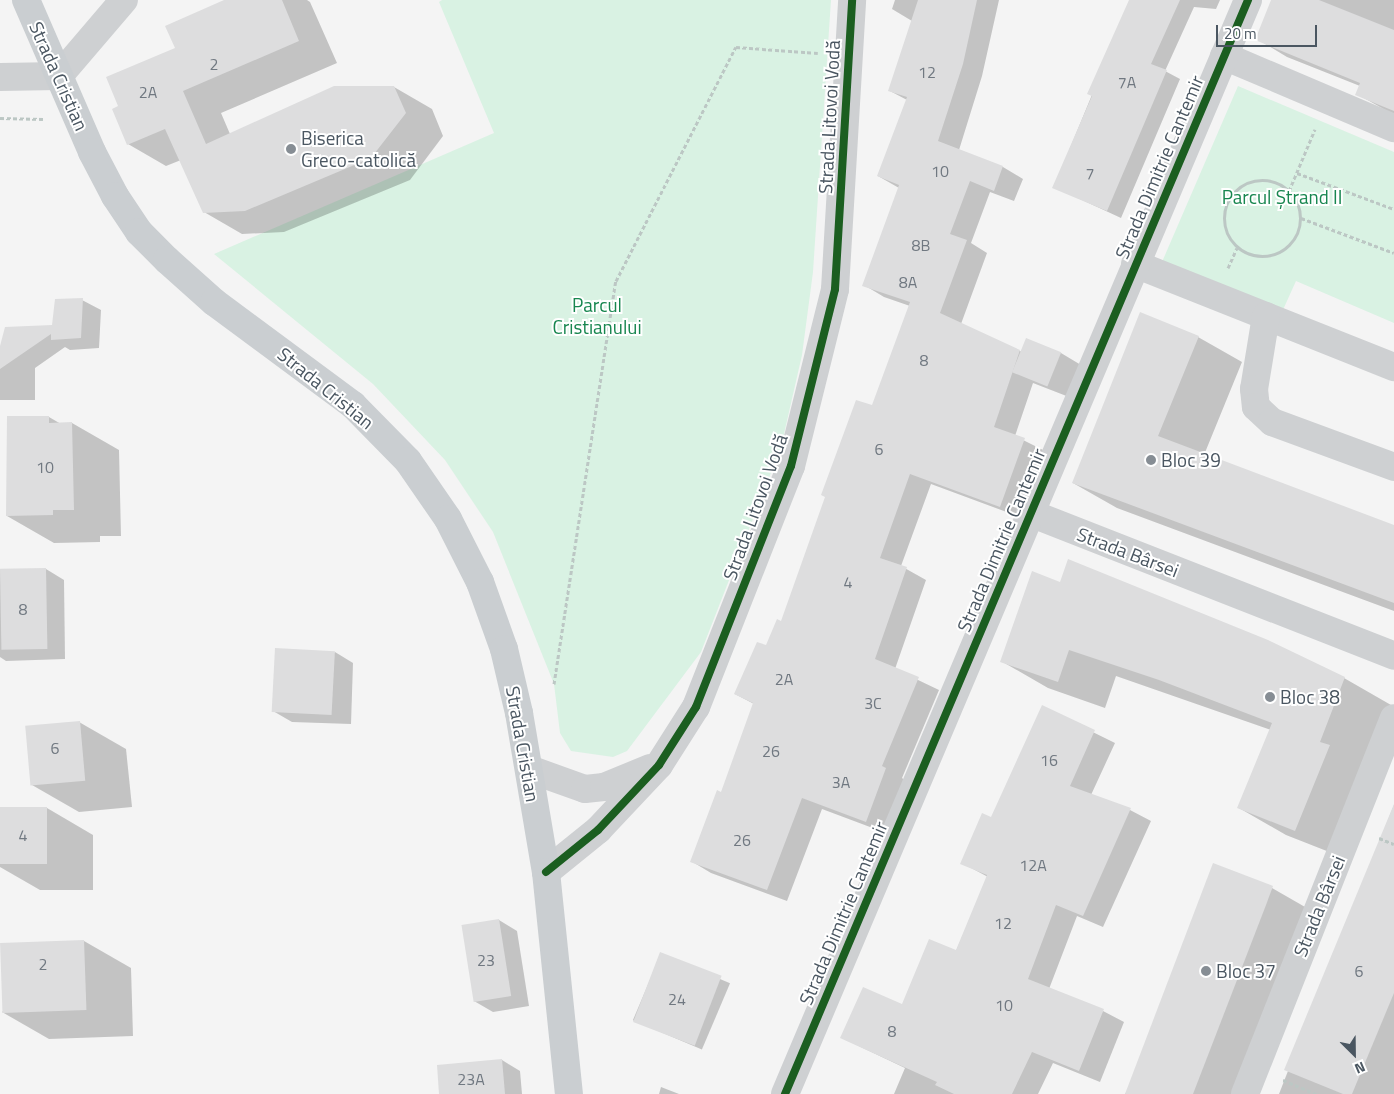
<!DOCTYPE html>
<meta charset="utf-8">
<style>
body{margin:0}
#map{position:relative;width:1394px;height:1094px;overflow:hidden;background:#f4f4f4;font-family:"Titillium Web",sans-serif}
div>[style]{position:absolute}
.green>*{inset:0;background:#d9f2e3}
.shadow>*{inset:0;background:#0003;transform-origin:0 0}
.building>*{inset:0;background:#ddddde;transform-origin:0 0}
.path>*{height:3px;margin-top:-1.5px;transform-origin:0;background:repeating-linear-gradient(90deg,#bcc7c4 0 4px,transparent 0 6.5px)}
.path>.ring{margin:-1.5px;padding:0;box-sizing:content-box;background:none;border:3px solid #bcc7c4;border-radius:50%}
.minor>*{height:28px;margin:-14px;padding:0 14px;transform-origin:14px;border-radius:14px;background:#ced0d2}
.major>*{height:28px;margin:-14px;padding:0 14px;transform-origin:14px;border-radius:14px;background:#caced1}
.cycleway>*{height:8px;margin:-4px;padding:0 4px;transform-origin:4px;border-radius:4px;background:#1b5e20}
.dots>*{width:14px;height:14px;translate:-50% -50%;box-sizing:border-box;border:2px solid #fff;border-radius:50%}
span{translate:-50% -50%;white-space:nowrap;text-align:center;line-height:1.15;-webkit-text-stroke:4px #fff;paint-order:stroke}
.number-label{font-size:16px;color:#707881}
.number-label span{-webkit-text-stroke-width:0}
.street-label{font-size:19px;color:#4a5661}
.poi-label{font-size:19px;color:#4a5661}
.left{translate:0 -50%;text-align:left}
.park-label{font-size:19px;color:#17864f}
.north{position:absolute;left:1329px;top:1029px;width:50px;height:50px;-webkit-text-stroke:4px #fff;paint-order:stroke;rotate:157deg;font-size:14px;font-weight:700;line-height:20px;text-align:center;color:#4a5661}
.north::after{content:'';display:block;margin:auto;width:18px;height:22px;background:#4a5661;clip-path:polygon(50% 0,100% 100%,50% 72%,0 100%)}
.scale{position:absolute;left:1216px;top:25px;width:101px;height:22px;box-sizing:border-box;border:2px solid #4a5661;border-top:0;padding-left:6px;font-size:15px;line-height:18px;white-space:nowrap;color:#4a5661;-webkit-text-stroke:4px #fff;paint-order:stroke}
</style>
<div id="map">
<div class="green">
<i style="clip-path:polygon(442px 0,831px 0,813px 272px,802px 355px,781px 447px,701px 652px,627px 751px,613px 757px,571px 751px,560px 733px,554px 684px,493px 532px,445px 460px,373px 384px,214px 254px,494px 133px,439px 2px)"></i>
<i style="clip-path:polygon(1238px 86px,1394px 152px,1394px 323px,1296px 281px,1282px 312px,1162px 262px)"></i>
</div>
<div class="shadow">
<i style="clip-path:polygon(227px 0,307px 0,310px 2px,337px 63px,221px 113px,230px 134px,394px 87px,432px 109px,443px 136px,410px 180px,284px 232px,242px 234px,204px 212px,181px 160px,166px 166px,128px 144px,120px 107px)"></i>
<i style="clip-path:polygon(895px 0,999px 0,982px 76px,959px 150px,1003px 167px,1023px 179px,1014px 201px,990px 192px,971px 243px,987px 253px,961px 324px,1022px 352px,1027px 340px,1061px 353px,1081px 365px,1069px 397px,1033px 383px,1015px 436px,1045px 451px,1020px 517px,931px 484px,901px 566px,926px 580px,895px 669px,939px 690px,902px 778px,906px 781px,886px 833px,822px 809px,787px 901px,711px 873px,691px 861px,722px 794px,754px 704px,735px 694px,782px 623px,873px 406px,910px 306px,884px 297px,864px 285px,899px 188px,878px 176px,907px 100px,890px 91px,912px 21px,892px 9px)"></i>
<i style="clip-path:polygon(1131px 0,1220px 0,1216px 9px,1194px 7px,1165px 71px,1180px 79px,1121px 218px,1054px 187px)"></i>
<i style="clip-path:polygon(1273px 0,1394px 0,1394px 115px,1357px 94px,1360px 86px,1287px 57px,1257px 39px)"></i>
<i style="clip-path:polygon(82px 300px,101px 310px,99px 348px,70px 350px,65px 347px,35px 368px,35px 400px,0 400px,0 351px,53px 326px)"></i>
<i style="clip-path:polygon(1198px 337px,1242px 362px,1204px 455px,1394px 526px,1394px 611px,1117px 508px,1073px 483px)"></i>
<i style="clip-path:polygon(49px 417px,61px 424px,72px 423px,119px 450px,121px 536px,100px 536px,100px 542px,54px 543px,7px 516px)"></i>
<i style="clip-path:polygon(46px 569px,64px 580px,65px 659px,6px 661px,0 657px,0 570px)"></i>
<i style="clip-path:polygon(1061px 583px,1344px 678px,1391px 705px,1367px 769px,1342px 857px,1286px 835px,1239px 808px,1271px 730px,1116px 676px,1105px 708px,1048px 688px,1001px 661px)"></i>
<i style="clip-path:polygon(335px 652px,353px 663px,351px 724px,292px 722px,273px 711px)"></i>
<i style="clip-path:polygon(1042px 707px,1115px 743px,1091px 795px,1130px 810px,1151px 821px,1103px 927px,1077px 916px,1049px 989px,1103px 1011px,1124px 1022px,1100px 1082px,1053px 1063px,1038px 1094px,894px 1094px,905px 1068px,842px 1038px,903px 1006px,956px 951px,988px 877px,962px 863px,991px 819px)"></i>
<i style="clip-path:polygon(79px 722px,126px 749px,132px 807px,79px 812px,32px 785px)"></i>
<i style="clip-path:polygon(1394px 805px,1394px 1094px,1279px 1094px,1288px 1071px)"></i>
<i style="clip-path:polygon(0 808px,47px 808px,93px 835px,93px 890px,40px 890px,0 867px)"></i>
<i style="clip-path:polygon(1272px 888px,1319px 915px,1250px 1094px,1125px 1094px)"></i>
<i style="clip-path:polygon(499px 920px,517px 931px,529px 1006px,493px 1012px,474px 1001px)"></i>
<i style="clip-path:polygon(84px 941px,131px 968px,133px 1036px,49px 1039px,2px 1012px)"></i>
<i style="left:661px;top:954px;width:75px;height:72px;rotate:23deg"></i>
<i style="clip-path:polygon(502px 1060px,520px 1071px,522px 1094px,441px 1094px)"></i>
<i style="clip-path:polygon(661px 1087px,679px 1094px,659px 1094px)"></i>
</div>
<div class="building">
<i style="clip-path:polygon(224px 0,282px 0,299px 41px,183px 91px,206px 144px,334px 86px,394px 86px,406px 113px,371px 158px,245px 211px,203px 213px,165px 129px,127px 145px,112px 109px,118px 106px,106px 77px,175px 48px,165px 26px)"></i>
<i style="clip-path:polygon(918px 0,977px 0,963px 64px,938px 141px,1003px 166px,994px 191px,970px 181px,950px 234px,967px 240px,940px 313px,1020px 350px,994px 427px,1025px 438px,1000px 507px,910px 474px,880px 558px,907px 567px,875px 659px,919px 677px,882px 766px,886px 768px,866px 822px,802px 798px,767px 890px,690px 862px,717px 790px,721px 792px,753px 703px,734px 694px,757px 642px,766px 645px,777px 619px,781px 621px,825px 497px,821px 495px,856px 400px,872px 405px,910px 302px,862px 286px,899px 185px,877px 176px,907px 97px,888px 91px)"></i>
<i style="clip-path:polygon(1129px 0,1180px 0,1151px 64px,1167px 70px,1107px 211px,1052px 188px,1092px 96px,1087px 94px)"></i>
<i style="clip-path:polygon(1271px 0,1319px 0,1394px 30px,1394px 111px,1355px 95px,1360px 83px,1255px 40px)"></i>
<i style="clip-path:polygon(83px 298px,81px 338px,51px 340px,51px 334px,0 369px,0 346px,5px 327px,52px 325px,55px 299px)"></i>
<i style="clip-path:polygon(1140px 312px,1199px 336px,1158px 436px,1394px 525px,1394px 603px,1072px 483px)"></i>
<i style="left:1026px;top:338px;width:38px;height:37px;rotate:22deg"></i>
<i style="clip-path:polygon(7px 416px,49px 416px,49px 423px,72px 422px,74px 510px,53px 510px,53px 515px,6px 516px)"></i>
<i style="clip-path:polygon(1068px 559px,1268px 640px,1345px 677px,1320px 742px,1330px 745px,1295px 831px,1237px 808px,1272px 723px,1159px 680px,1069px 650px,1058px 682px,1000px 662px,1032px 571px,1060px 582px)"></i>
<i style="left:46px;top:568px;width:81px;height:46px;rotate:89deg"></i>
<i style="left:275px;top:648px;width:60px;height:64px;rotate:3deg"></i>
<i style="clip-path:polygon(1042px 705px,1095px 730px,1070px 786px,1131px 808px,1083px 916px,1056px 905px,1028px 979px,1104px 1009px,1079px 1071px,1032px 1052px,1012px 1094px,954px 1094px,935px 1085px,937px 1082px,840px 1038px,863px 987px,902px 1004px,929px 939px,956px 950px,987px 875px,960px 864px,982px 813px,991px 817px)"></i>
<i style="left:80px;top:721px;width:60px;height:55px;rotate:85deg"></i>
<i style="clip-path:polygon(1394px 804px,1394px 993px,1352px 1094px,1343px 1094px,1284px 1070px)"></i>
<i style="left:0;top:807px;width:47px;height:57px"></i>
<i style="clip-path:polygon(1213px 863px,1273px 886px,1266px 905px,1193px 1094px,1125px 1094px)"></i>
<i style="left:499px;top:919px;width:78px;height:38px;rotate:81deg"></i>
<i style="left:84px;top:940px;width:70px;height:84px;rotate:88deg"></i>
<i style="left:660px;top:952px;width:66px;height:75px;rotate:21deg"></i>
<i style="clip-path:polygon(502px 1059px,505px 1094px,439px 1094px,437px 1065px)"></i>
</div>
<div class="path">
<i style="left:0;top:118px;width:43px;rotate:1.3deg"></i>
<i style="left:1297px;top:173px;width:103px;rotate:20.4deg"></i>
<i class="ring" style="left:1224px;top:180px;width:73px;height:73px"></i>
<i style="left:1289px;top:191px;width:67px;rotate:-67.2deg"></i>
<i style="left:1301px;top:218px;width:99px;rotate:20.6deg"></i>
<i style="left:1228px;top:268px;width:22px;rotate:-66deg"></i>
<i style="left:554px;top:684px;width:408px;rotate:-81.3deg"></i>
<i style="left:616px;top:281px;width:263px;rotate:-62.9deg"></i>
<i style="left:736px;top:47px;width:82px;rotate:4.2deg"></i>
<i style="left:1379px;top:838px;width:16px;rotate:22deg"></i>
<i style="left:1283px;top:1080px;width:36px;rotate:23deg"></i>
</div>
<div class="minor">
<i style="left:1224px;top:56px;width:185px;rotate:23deg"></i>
<i style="left:0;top:77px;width:59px;rotate:-1deg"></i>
<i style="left:59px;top:76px;width:100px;rotate:-49.5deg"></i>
<i style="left:1135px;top:264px;width:279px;rotate:21.7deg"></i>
<i style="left:1266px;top:316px;width:74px;rotate:99.3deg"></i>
<i style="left:1254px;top:389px;width:18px;rotate:84deg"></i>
<i style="left:1256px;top:407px;width:22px;rotate:43deg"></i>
<i style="left:1272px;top:422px;width:130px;rotate:20.2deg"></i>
<i style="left:1030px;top:513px;width:391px;rotate:21.4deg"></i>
<i style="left:529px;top:769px;width:59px;rotate:19.7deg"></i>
<i style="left:585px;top:789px;width:19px;rotate:-6deg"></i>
<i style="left:604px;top:787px;width:50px;rotate:-22.4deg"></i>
<i style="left:546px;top:872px;width:67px;rotate:-38.9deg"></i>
<i style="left:598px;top:830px;width:89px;rotate:-46.8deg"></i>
<i style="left:659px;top:765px;width:69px;rotate:-57.5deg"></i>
<i style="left:696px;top:707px;width:259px;rotate:-68.5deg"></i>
<i style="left:791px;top:466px;width:182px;rotate:-76deg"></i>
<i style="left:835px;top:289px;width:289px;rotate:-86.6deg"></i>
<i style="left:785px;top:1094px;width:1188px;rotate:-67.06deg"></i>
<i style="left:1245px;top:1094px;width:404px;rotate:-68.4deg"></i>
</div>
<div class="major">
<i style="left:26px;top:0;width:166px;rotate:66.5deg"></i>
<i style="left:92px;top:152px;width:50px;rotate:62.4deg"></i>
<i style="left:115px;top:196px;width:43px;rotate:56.3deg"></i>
<i style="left:139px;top:232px;width:40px;rotate:45deg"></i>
<i style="left:167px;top:260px;width:63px;rotate:41.8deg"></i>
<i style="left:214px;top:302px;width:173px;rotate:36.5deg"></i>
<i style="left:353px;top:405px;width:78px;rotate:45.5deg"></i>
<i style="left:408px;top:461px;width:70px;rotate:55.4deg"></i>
<i style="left:448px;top:519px;width:71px;rotate:63.1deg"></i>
<i style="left:480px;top:582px;width:71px;rotate:70.3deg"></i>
<i style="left:504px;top:649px;width:66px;rotate:76.8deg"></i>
<i style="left:519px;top:713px;width:161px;rotate:80.4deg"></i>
<i style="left:546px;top:872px;width:223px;rotate:84.1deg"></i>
</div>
<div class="cycleway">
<i style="left:546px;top:872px;width:67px;rotate:-38.9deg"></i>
<i style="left:598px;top:830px;width:89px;rotate:-46.8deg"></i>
<i style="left:659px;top:765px;width:69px;rotate:-57.5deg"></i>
<i style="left:696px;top:707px;width:259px;rotate:-68.5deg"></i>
<i style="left:791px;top:466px;width:182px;rotate:-76deg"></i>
<i style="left:835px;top:289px;width:289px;rotate:-86.6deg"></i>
<i style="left:785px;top:1094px;width:1188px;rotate:-67.06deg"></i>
</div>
<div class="dots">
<i style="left:291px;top:149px;background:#868d94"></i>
<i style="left:1151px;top:460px;background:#868d94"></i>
<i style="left:1270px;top:697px;background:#868d94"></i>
<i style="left:1206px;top:971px;background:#868d94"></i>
</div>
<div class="number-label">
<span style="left:214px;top:64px">2</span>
<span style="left:927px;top:72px">12</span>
<span style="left:1127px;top:82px">7A</span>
<span style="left:148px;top:92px">2A</span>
<span style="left:940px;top:171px">10</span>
<span style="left:1090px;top:173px">7</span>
<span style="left:921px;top:245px">8B</span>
<span style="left:908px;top:282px">8A</span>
<span style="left:924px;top:360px">8</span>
<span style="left:879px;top:449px">6</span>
<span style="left:45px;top:467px">10</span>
<span style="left:848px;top:582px">4</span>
<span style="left:23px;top:609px">8</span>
<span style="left:784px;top:679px">2A</span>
<span style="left:873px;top:703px">3C</span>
<span style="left:55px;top:748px">6</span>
<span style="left:771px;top:751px">26</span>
<span style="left:1049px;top:760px">16</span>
<span style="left:841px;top:782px">3A</span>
<span style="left:23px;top:835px">4</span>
<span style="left:742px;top:840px">26</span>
<span style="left:1033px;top:865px">12A</span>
<span style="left:1003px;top:923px">12</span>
<span style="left:486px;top:960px">23</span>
<span style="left:43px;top:964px">2</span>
<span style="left:1359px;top:971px">6</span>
<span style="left:677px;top:999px">24</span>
<span style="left:1004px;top:1005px">10</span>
<span style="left:892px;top:1031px">8</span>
<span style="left:471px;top:1079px">23A</span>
</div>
<div class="street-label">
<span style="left:59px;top:76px;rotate:66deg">Strada Cristian</span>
<span style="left:829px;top:117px;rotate:-87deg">Strada Litovoi Vodă</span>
<span style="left:1159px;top:167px;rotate:-67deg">Strada Dimitrie Cantemir</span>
<span style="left:326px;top:388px;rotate:39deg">Strada Cristian</span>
<span style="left:755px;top:507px;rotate:-70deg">Strada Litovoi Vodă</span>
<span style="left:1001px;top:540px;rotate:-67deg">Strada Dimitrie Cantemir</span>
<span style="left:1128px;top:552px;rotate:21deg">Strada Bârsei</span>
<span style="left:523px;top:744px;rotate:80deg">Strada Cristian</span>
<span style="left:1319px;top:906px;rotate:-68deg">Strada Bârsei</span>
<span style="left:843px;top:913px;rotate:-67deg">Strada Dimitrie Cantemir</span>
</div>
<div class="poi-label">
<span class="left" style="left:301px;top:149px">Biserica<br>Greco-catolică</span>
<span class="left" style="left:1161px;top:460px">Bloc 39</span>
<span class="left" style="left:1280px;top:697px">Bloc 38</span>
<span class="left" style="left:1216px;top:971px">Bloc 37</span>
</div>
<div class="park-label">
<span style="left:1282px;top:197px">Parcul Ștrand II</span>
<span style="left:597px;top:316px">Parcul<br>Cristianului</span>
</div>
<div class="north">N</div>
<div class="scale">20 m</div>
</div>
